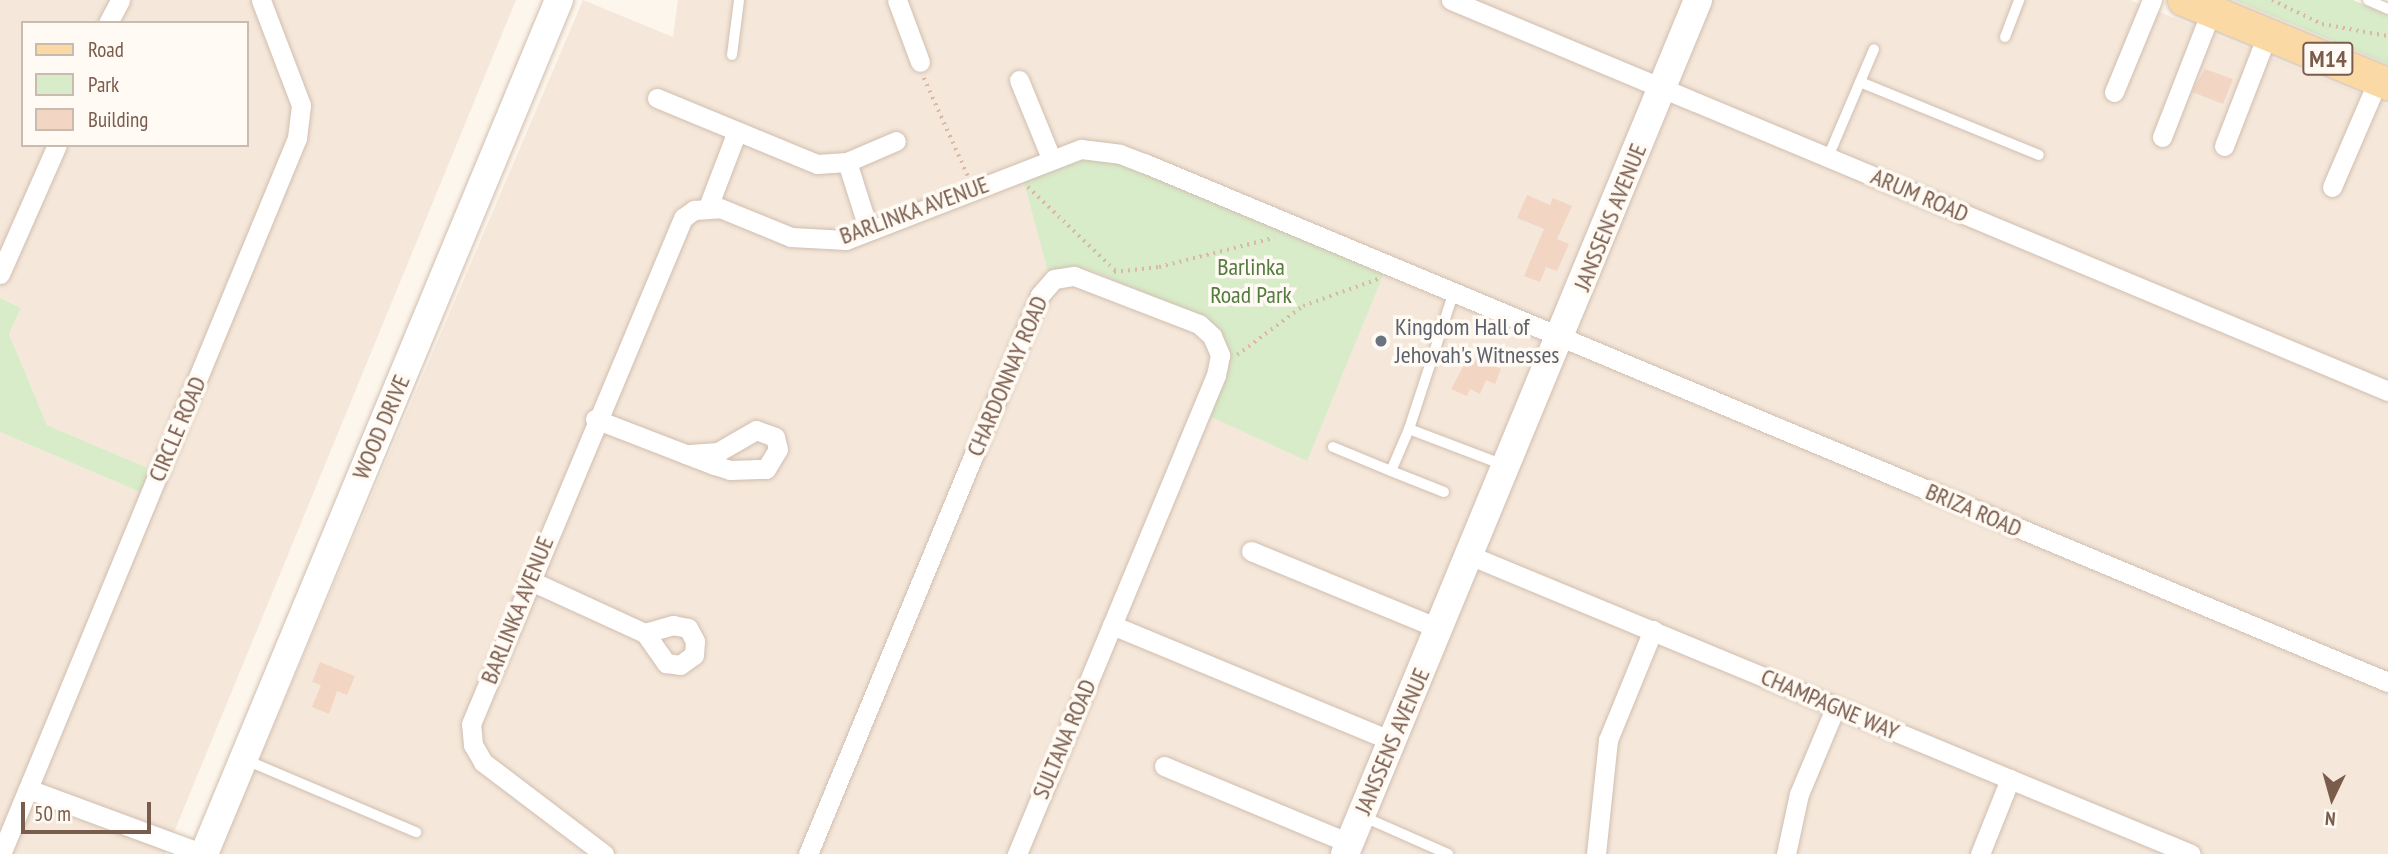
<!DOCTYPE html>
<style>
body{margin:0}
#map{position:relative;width:2388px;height:854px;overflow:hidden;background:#fdf6ec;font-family:"PT Sans Narrow",sans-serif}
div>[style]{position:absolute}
.residential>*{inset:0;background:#f5e8da}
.green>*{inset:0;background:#d8ecc9}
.building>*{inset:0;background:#f3d5c3}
.path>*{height:3.5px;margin-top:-1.75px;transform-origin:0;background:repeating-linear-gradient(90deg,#d9b8a5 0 2px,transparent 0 7px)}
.roads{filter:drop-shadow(0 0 2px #d1beb0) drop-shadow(0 0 2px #d1beb0)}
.lane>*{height:10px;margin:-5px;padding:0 5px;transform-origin:5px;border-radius:5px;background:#fff}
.street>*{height:19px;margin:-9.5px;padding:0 9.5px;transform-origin:9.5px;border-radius:9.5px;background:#fff}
.secondary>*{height:28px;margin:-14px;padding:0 14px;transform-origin:14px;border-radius:14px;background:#fff}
.primary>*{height:32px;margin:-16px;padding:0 16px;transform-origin:16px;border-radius:16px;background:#fbd9a5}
.dots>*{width:19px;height:19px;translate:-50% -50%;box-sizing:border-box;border:4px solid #fffaf3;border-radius:50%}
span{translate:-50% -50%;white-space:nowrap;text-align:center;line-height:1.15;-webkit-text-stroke:7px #fffaf3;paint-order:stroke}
.shield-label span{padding:2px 5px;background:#fffaf3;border:2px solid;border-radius:5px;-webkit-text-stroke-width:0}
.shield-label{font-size:23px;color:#7a5c4d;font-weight:700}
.street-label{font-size:24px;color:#7a5c4d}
.park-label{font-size:24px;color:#537a41}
.worship-label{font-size:24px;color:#5b616d}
.left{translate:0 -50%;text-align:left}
.legend{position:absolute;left:21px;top:21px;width:228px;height:126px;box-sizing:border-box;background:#fffaf3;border:2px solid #cabbb1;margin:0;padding:9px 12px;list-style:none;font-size:21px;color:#7a5c4d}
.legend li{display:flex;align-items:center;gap:14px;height:35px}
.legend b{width:35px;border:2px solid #cabbb1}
.north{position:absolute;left:2297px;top:763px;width:70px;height:70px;-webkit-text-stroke:5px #fffaf3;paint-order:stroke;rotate:185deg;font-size:19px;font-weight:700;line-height:28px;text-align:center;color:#7a5c4d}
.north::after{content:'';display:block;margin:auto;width:24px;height:32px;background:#7a5c4d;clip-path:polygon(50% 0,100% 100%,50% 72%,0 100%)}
.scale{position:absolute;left:21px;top:802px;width:130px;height:32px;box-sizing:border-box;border:4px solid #7a5c4d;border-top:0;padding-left:9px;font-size:21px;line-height:24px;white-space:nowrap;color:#7a5c4d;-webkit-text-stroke:5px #fffaf3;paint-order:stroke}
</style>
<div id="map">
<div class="residential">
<i style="clip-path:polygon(evenodd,0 0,516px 0,165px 854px,0 854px,0 432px,140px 492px,150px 469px,47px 425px,9px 334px,21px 308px,0 298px,0 0,23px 23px,247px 23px,247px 145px,23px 145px,23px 23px)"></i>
<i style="clip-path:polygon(583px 0,673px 37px,678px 0,2130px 0,2388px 105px,2388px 854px,219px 854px)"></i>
</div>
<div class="green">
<i style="clip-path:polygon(2234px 0,2353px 0,2388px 15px,2388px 64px)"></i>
<i style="clip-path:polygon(1077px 157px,1116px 161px,1384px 273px,1307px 461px,1207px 415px,1227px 348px,1209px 320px,1091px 270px,1070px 267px,1049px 275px,1022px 175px)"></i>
<i style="clip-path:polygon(0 298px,21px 308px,9px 334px,47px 425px,150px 469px,140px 492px,0 432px)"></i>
</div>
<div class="building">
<i style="clip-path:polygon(2205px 69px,2233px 79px,2223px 104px,2192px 92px)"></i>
<i style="clip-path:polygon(1527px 195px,1550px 205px,1553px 198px,1572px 206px,1557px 239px,1569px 244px,1557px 271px,1546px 267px,1540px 282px,1524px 276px,1544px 229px,1517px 218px)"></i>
<i style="clip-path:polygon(1469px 356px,1501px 369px,1495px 384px,1486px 380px,1480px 394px,1470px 389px,1467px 396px,1451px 389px)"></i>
<i style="clip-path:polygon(320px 662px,355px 676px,347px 695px,337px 691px,329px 714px,312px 707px,321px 685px,312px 682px)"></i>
</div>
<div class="path">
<i style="left:2272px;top:0;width:55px;rotate:25.6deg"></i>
<i style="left:2322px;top:24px;width:67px;rotate:10.3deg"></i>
<i style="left:924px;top:78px;width:107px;rotate:65.8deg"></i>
<i style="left:1028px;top:187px;width:122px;rotate:43.7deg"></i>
<i style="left:1114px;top:272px;width:45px;rotate:-6.3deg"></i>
<i style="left:1159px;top:267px;width:119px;rotate:-14.2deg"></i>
<i style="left:1237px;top:355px;width:82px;rotate:-36.6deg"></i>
<i style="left:1303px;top:306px;width:80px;rotate:-19.8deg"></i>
</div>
<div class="roads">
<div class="lane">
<i style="left:2368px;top:0;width:22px;rotate:24deg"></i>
<i style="left:2005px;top:37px;width:40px;rotate:-69deg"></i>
<i style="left:732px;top:55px;width:55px;rotate:-82.7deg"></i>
<i style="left:1860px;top:82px;width:193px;rotate:22.2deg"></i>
<i style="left:1828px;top:157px;width:117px;rotate:-66.9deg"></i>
<i style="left:1409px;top:429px;width:142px;rotate:-71.9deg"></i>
<i style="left:1333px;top:447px;width:63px;rotate:22.5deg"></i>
<i style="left:1391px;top:471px;width:46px;rotate:-66.8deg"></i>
<i style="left:1409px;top:429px;width:102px;rotate:20.8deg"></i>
<i style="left:1391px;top:471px;width:57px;rotate:21.6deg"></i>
<i style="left:246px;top:760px;width:185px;rotate:23deg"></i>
<i style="left:1364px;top:817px;width:92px;rotate:23.8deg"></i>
</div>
<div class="street">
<i style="left:897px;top:0;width:66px;rotate:69.6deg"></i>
<i style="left:1451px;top:0;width:1015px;rotate:22.65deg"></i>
<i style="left:108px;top:23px;width:26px;rotate:-62deg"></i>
<i style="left:1019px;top:80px;width:84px;rotate:67.7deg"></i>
<i style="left:2114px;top:92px;width:100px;rotate:-67.6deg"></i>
<i style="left:657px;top:98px;width:173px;rotate:22.4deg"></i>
<i style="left:817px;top:164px;width:30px;rotate:-4deg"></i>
<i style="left:847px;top:162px;width:53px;rotate:-23.2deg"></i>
<i style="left:2162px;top:137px;width:135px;rotate:-68.7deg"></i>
<i style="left:2224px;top:146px;width:119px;rotate:-68.8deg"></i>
<i style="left:847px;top:162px;width:72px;rotate:72.3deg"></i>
<i style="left:2332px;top:187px;width:116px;rotate:-66.7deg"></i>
<i style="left:708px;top:207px;width:81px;rotate:-69.1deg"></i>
<i style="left:0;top:274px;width:141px;rotate:-66.2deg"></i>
<i style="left:595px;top:419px;width:128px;rotate:21.1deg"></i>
<i style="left:714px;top:465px;width:17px;rotate:17deg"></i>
<i style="left:730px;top:470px;width:36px;rotate:-2deg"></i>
<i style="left:766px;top:469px;width:23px;rotate:-59deg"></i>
<i style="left:778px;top:449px;width:12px;rotate:-104deg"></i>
<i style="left:775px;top:437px;width:20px;rotate:-160deg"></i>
<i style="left:756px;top:430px;width:44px;rotate:149.9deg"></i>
<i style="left:718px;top:452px;width:32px;rotate:176deg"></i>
<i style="left:1251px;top:551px;width:202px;rotate:22.4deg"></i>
<i style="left:1469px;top:555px;width:781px;rotate:22.5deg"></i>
<i style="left:529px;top:580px;width:128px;rotate:24.6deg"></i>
<i style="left:645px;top:633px;width:37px;rotate:55deg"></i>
<i style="left:666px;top:663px;width:14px;rotate:8deg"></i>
<i style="left:680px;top:665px;width:17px;rotate:-36deg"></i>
<i style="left:694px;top:655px;width:14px;rotate:-86deg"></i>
<i style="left:695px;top:641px;width:15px;rotate:-118deg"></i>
<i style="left:688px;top:628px;width:15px;rotate:-169deg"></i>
<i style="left:673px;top:625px;width:29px;rotate:164deg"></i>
<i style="left:1112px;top:625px;width:303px;rotate:22.5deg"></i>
<i style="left:1164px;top:766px;width:200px;rotate:22.6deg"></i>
<i style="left:28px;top:789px;width:188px;rotate:20.3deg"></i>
<i style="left:1px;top:854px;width:775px;rotate:-67.54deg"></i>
<i style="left:297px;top:138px;width:33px;rotate:-83deg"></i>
<i style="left:301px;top:105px;width:112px;rotate:-110.9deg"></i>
<i style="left:604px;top:854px;width:152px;rotate:-142.8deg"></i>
<i style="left:483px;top:762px;width:20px;rotate:-120deg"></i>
<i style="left:473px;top:745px;width:21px;rotate:-95deg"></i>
<i style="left:471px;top:724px;width:549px;rotate:-67.27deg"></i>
<i style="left:683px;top:218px;width:14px;rotate:-36deg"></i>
<i style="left:694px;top:210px;width:26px;rotate:-4deg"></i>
<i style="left:720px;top:208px;width:77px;rotate:22.2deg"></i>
<i style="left:791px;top:237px;width:55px;rotate:3.1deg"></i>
<i style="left:846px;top:240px;width:252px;rotate:-21.2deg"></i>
<i style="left:1081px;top:149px;width:39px;rotate:7deg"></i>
<i style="left:1120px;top:154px;width:26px;rotate:21deg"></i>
<i style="left:1144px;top:163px;width:1348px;rotate:22.65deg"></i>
<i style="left:808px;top:854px;width:605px;rotate:-67.46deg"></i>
<i style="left:1040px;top:295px;width:21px;rotate:-49deg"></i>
<i style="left:1054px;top:279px;width:20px;rotate:-9deg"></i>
<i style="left:1074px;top:276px;width:134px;rotate:21deg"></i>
<i style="left:1199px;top:324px;width:18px;rotate:43deg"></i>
<i style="left:1212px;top:336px;width:21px;rotate:67deg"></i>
<i style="left:1220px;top:355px;width:20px;rotate:101deg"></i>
<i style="left:1216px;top:375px;width:519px;rotate:112.56deg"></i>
<i style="left:1596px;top:854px;width:115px;rotate:-84deg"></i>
<i style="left:1608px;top:740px;width:119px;rotate:-67.8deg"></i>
<i style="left:1786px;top:854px;width:61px;rotate:-77.8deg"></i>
<i style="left:1799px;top:794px;width:95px;rotate:-67.2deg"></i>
<i style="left:1980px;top:854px;width:81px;rotate:-68.2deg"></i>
</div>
<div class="secondary">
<i style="left:204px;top:854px;width:925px;rotate:-67.43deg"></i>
<i style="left:1345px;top:854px;width:924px;rotate:-67.54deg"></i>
</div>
<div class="primary">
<i style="left:2184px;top:0;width:221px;rotate:22.4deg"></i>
</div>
</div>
<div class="dots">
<i style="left:1381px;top:341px;background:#6b7280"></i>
</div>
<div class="shield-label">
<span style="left:2328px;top:59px">M14</span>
</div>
<div class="street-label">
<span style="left:1920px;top:195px;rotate:23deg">ARUM ROAD</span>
<span style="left:914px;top:210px;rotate:-20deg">BARLINKA AVENUE</span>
<span style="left:1610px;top:217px;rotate:-68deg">JANSSENS AVENUE</span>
<span style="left:1007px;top:376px;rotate:-67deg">CHARDONNAY ROAD</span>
<span style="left:381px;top:427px;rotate:-67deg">WOOD DRIVE</span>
<span style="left:177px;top:429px;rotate:-67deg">CIRCLE ROAD</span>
<span style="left:1974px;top:510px;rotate:23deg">BRIZA ROAD</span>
<span style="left:517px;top:610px;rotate:-68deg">BARLINKA AVENUE</span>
<span style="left:1830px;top:704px;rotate:23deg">CHAMPAGNE WAY</span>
<span style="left:1064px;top:739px;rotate:-67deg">SULTANA ROAD</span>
<span style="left:1392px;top:741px;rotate:-67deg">JANSSENS AVENUE</span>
</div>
<div class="park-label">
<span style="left:1251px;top:281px">Barlinka<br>Road Park</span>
</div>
<div class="worship-label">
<span class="left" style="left:1395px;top:341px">Kingdom Hall of<br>Jehovah's Witnesses</span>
</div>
<ul class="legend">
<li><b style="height:9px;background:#fbd9a5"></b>Road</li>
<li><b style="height:19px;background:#d8ecc9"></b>Park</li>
<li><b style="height:19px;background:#f3d5c3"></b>Building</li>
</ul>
<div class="north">N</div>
<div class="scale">50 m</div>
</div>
